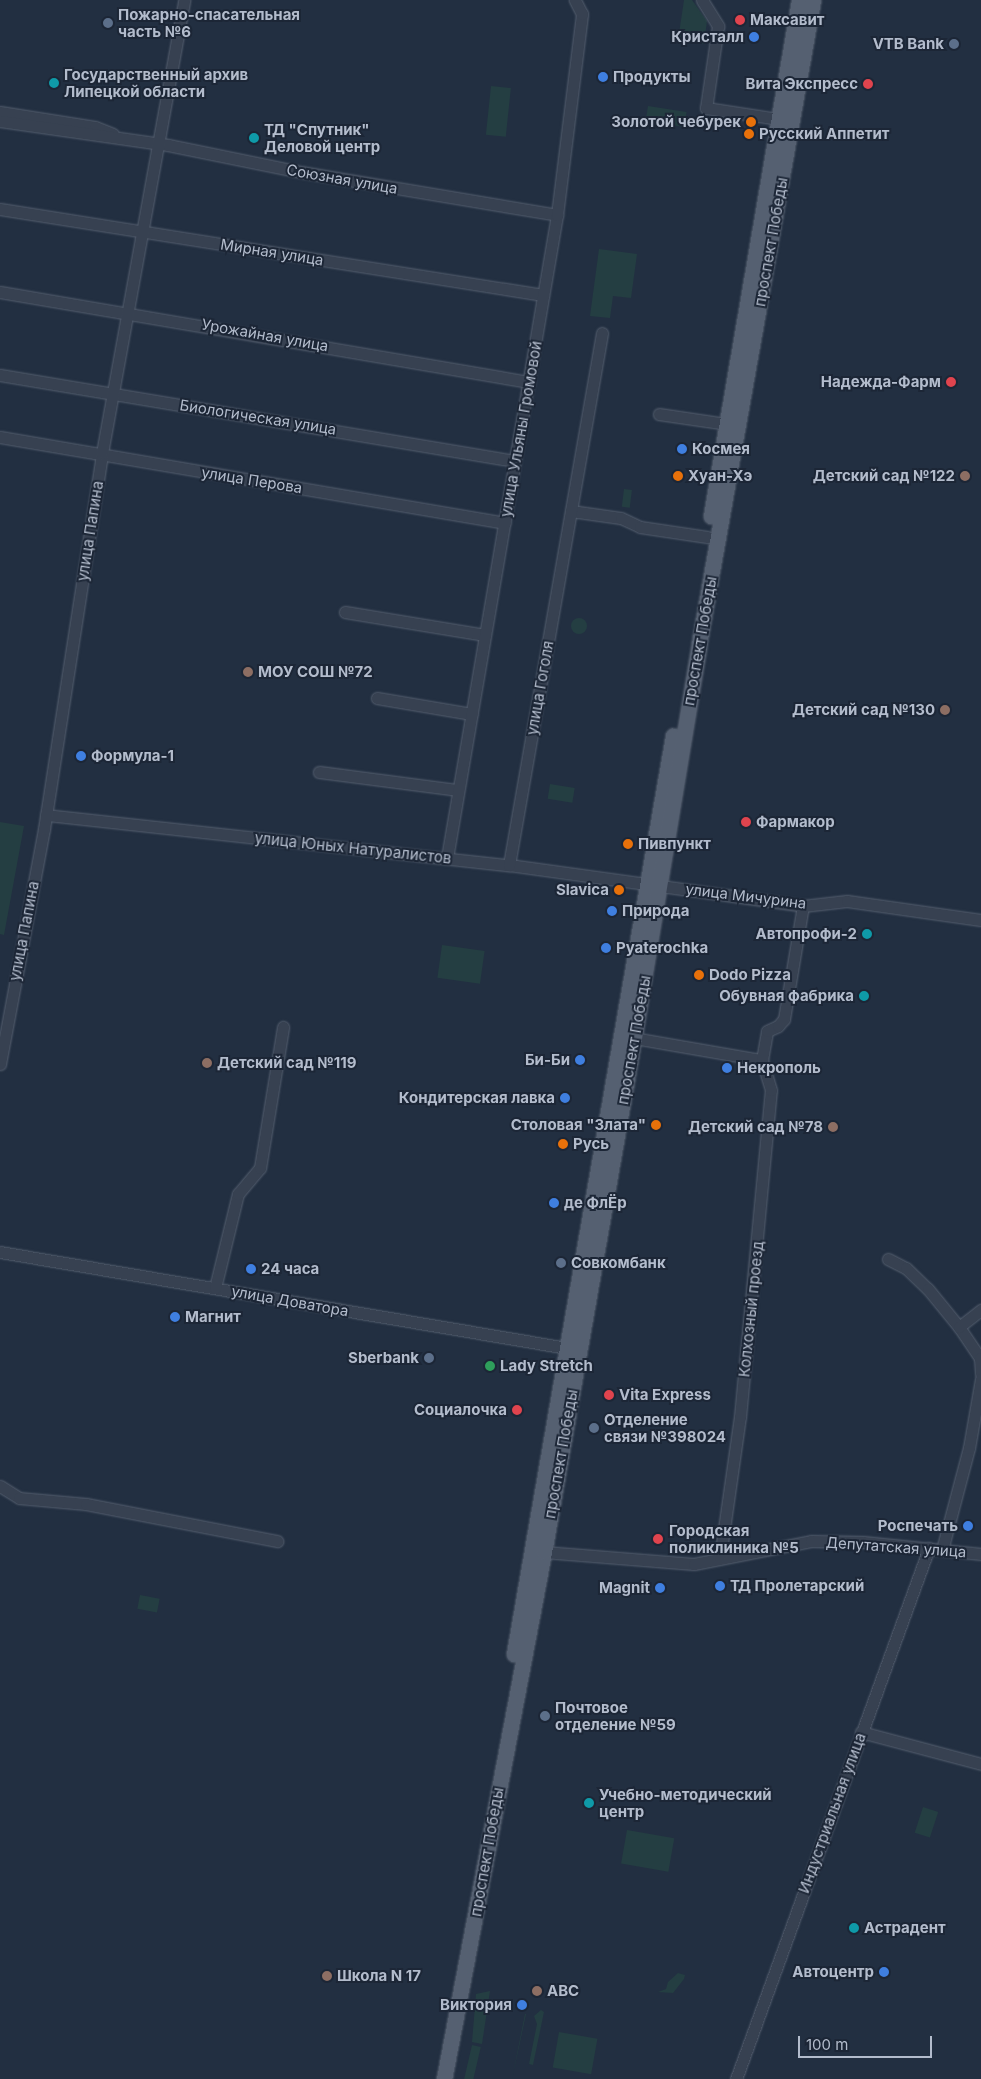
<!DOCTYPE html>
<meta charset="utf-8">
<style>
body{margin:0}
#map{position:relative;width:981px;height:2079px;overflow:hidden;background:#222f41;font-family:Inter,sans-serif}
div>[style]{position:absolute}
.green>*{inset:0;background:#243e42;transform-origin:0 0}
.round{border-radius:50%}
.roads{filter:drop-shadow(0 0 1px #555f6f) drop-shadow(0 0 1px #555f6f)}
.minor>*{height:11px;margin:-5.5px;padding:0 5.5px;transform-origin:5.5px;border-radius:5.5px;background:#374151}
.major>*{height:15px;margin:-7.5px;padding:0 7.5px;transform-origin:7.5px;border-radius:7.5px;background:#556071}
.dots>*{width:14px;height:14px;translate:-50% -50%;box-sizing:border-box;border:2px solid #1c2636;border-radius:50%}
span{translate:-50% -50%;white-space:nowrap;text-align:center;line-height:1.15;-webkit-text-stroke:4px #1c2636;paint-order:stroke}
.poi-label{font-size:15px;color:#b3bccc;font-weight:700}
.left{translate:0 -50%;text-align:left}
.right{translate:-100% -50%;text-align:right}
.street-label{font-size:15px;color:#b3bccc}
.scale{position:absolute;left:798px;top:2036px;width:134px;height:22px;box-sizing:border-box;border:2px solid #b3bccc;border-top:0;padding-left:6px;font-size:15px;line-height:18px;white-space:nowrap;color:#b3bccc;-webkit-text-stroke:4px #1c2636;paint-order:stroke}
</style>
<div id="map">
<div class="green">
<i style="clip-path:polygon(684px 0,692px 0,707px 21px,704px 44px,678px 40px)"></i>
<i style="left:491px;top:86px;width:20px;height:49px;rotate:6deg"></i>
<i style="left:648px;top:106px;width:39px;height:15px;rotate:9deg"></i>
<i style="clip-path:polygon(599px 249px,637px 254px,631px 298px,613px 296px,610px 318px,590px 316px)"></i>
<i style="left:624px;top:489px;width:8px;height:18px;rotate:7deg"></i>
<i class="round" style="left:571px;top:618px;width:16px;height:16px"></i>
<i style="left:550px;top:784px;width:25px;height:15px;rotate:9deg"></i>
<i style="clip-path:polygon(0 822px,24px 826px,4px 935px,0 934px)"></i>
<i style="left:442px;top:945px;width:43px;height:33px;rotate:8deg"></i>
<i style="left:140px;top:1595px;width:20px;height:14px;rotate:11deg"></i>
<i style="left:923px;top:1807px;width:16px;height:27px;rotate:18deg"></i>
<i style="left:627px;top:1830px;width:48px;height:34px;rotate:10deg"></i>
<i style="clip-path:polygon(678px 1973px,685px 1975px,684px 1979px,673px 1993px,658px 1992px,666px 1989px,668px 1982px)"></i>
<i style="clip-path:polygon(490px 1991px,482px 2044px,472px 2042px,476px 1994px)"></i>
<i style="clip-path:polygon(541px 2010px,544px 2012px,533px 2065px,529px 2064px,537px 2024px,534px 2016px)"></i>
<i style="clip-path:polygon(525px 2014px,526px 2014px,512px 2079px)"></i>
<i style="left:559px;top:2032px;width:39px;height:36px;rotate:10deg"></i>
<i style="left:472px;top:2045px;width:9px;height:35px;rotate:13deg"></i>
</div>
<div class="roads">
<div class="minor">
<i style="left:702px;top:0;width:31px;rotate:58deg"></i>
<i style="left:718px;top:26px;width:83px;rotate:98.3deg"></i>
<i style="left:706px;top:108px;width:74px;rotate:8.6deg"></i>
<i style="left:0;top:112px;width:96px;rotate:9deg"></i>
<i style="left:95px;top:127px;width:19px;rotate:21deg"></i>
<i style="left:0;top:121px;width:170px;rotate:8.1deg"></i>
<i style="left:168px;top:145px;width:136px;rotate:11.5deg"></i>
<i style="left:301px;top:172px;width:260px;rotate:9.5deg"></i>
<i style="left:0;top:209px;width:550px;rotate:9deg"></i>
<i style="left:0;top:292px;width:537px;rotate:9.66deg"></i>
<i style="left:0;top:375px;width:522px;rotate:9.48deg"></i>
<i style="left:659px;top:414px;width:69px;rotate:8.4deg"></i>
<i style="left:0;top:437px;width:512px;rotate:9.66deg"></i>
<i style="left:571px;top:511px;width:50px;rotate:8deg"></i>
<i style="left:621px;top:518px;width:21px;rotate:25deg"></i>
<i style="left:640px;top:527px;width:68px;rotate:8.5deg"></i>
<i style="left:345px;top:612px;width:142px;rotate:9.3deg"></i>
<i style="left:377px;top:698px;width:96px;rotate:9.6deg"></i>
<i style="left:319px;top:772px;width:139px;rotate:7.4deg"></i>
<i style="left:46px;top:815px;width:466px;rotate:6.2deg"></i>
<i style="left:509px;top:865px;width:297px;rotate:7.9deg"></i>
<i style="left:803px;top:906px;width:44px;rotate:-6.5deg"></i>
<i style="left:847px;top:901px;width:135px;rotate:8.1deg"></i>
<i style="left:447px;top:858px;width:652px;rotate:-80.29deg"></i>
<i style="left:557px;top:215px;width:203px;rotate:-82.9deg"></i>
<i style="left:582px;top:14px;width:16px;rotate:-117deg"></i>
<i style="left:509px;top:865px;width:540px;rotate:-80.08deg"></i>
<i style="left:634px;top:1038px;width:130px;rotate:9.8deg"></i>
<i style="left:0;top:1064px;width:239px;rotate:-79.4deg"></i>
<i style="left:44px;top:829px;width:380px;rotate:-81.2deg"></i>
<i style="left:102px;top:453px;width:460px;rotate:-79.7deg"></i>
<i style="left:0;top:1252px;width:581px;rotate:9.61deg"></i>
<i style="left:888px;top:1259px;width:20px;rotate:27deg"></i>
<i style="left:906px;top:1268px;width:30px;rotate:44deg"></i>
<i style="left:928px;top:1289px;width:49px;rotate:50.8deg"></i>
<i style="left:959px;top:1327px;width:37px;rotate:56deg"></i>
<i style="left:980px;top:1358px;width:16px;rotate:86deg"></i>
<i style="left:215px;top:1288px;width:97px;rotate:-76.3deg"></i>
<i style="left:238px;top:1194px;width:34px;rotate:-50deg"></i>
<i style="left:260px;top:1168px;width:143px;rotate:-80.7deg"></i>
<i style="left:959px;top:1327px;width:28px;rotate:-38deg"></i>
<i style="left:0;top:1486px;width:22px;rotate:32deg"></i>
<i style="left:19px;top:1498px;width:67px;rotate:5.1deg"></i>
<i style="left:86px;top:1504px;width:195px;rotate:11deg"></i>
<i style="left:942px;top:1550px;width:106px;rotate:-75.2deg"></i>
<i style="left:969px;top:1448px;width:70px;rotate:-80.1deg"></i>
<i style="left:544px;top:1552px;width:150px;rotate:4.6deg"></i>
<i style="left:694px;top:1564px;width:119px;rotate:-11.1deg"></i>
<i style="left:811px;top:1541px;width:52px;rotate:1.1deg"></i>
<i style="left:863px;top:1542px;width:119px;rotate:5.8deg"></i>
<i style="left:720px;top:1557px;width:141px;rotate:-81.9deg"></i>
<i style="left:740px;top:1417px;width:328px;rotate:-84.6deg"></i>
<i style="left:771px;top:1090px;width:31px;rotate:-107deg"></i>
<i style="left:762px;top:1060px;width:29px;rotate:-80deg"></i>
<i style="left:767px;top:1031px;width:12px;rotate:-24deg"></i>
<i style="left:778px;top:1026px;width:9px;rotate:-49deg"></i>
<i style="left:784px;top:1019px;width:115px;rotate:-80.5deg"></i>
<i style="left:861px;top:1732px;width:124px;rotate:14.9deg"></i>
<i style="left:736px;top:2079px;width:565px;rotate:-70.03deg"></i>
</div>
<div class="major">
<i style="left:711px;top:516px;width:523px;rotate:-80.32deg"></i>
<i style="left:514px;top:1654px;width:932px;rotate:-80.17deg"></i>
<i style="left:444px;top:2079px;width:536px;rotate:-79.26deg"></i>
<i style="left:544px;top:1552px;width:522px;rotate:-80.07deg"></i>
<i style="left:634px;top:1038px;width:399px;rotate:-80.6deg"></i>
<i style="left:699px;top:644px;width:654px;rotate:-79.96deg"></i>
</div>
</div>
<div class="dots">
<i style="left:740px;top:20px;background:#e0444e"></i>
<i style="left:108px;top:23px;background:#5c6f8a"></i>
<i style="left:754px;top:37px;background:#3f7fe0"></i>
<i style="left:954px;top:44px;background:#5c6f8a"></i>
<i style="left:603px;top:77px;background:#3f7fe0"></i>
<i style="left:54px;top:83px;background:#0f9aa8"></i>
<i style="left:868px;top:84px;background:#e0444e"></i>
<i style="left:751px;top:122px;background:#e8710a"></i>
<i style="left:749px;top:134px;background:#e8710a"></i>
<i style="left:254px;top:138px;background:#0f9aa8"></i>
<i style="left:951px;top:382px;background:#e0444e"></i>
<i style="left:682px;top:449px;background:#3f7fe0"></i>
<i style="left:678px;top:476px;background:#e8710a"></i>
<i style="left:965px;top:476px;background:#8d6e63"></i>
<i style="left:248px;top:672px;background:#8d6e63"></i>
<i style="left:945px;top:710px;background:#8d6e63"></i>
<i style="left:81px;top:756px;background:#3f7fe0"></i>
<i style="left:746px;top:822px;background:#e0444e"></i>
<i style="left:628px;top:844px;background:#e8710a"></i>
<i style="left:619px;top:890px;background:#e8710a"></i>
<i style="left:612px;top:911px;background:#3f7fe0"></i>
<i style="left:867px;top:934px;background:#0f9aa8"></i>
<i style="left:606px;top:948px;background:#3f7fe0"></i>
<i style="left:699px;top:975px;background:#e8710a"></i>
<i style="left:864px;top:996px;background:#0f9aa8"></i>
<i style="left:580px;top:1060px;background:#3f7fe0"></i>
<i style="left:207px;top:1063px;background:#8d6e63"></i>
<i style="left:727px;top:1068px;background:#3f7fe0"></i>
<i style="left:565px;top:1098px;background:#3f7fe0"></i>
<i style="left:656px;top:1125px;background:#e8710a"></i>
<i style="left:833px;top:1127px;background:#8d6e63"></i>
<i style="left:563px;top:1144px;background:#e8710a"></i>
<i style="left:554px;top:1203px;background:#3f7fe0"></i>
<i style="left:561px;top:1263px;background:#5c6f8a"></i>
<i style="left:251px;top:1269px;background:#3f7fe0"></i>
<i style="left:175px;top:1317px;background:#3f7fe0"></i>
<i style="left:429px;top:1358px;background:#5c6f8a"></i>
<i style="left:490px;top:1366px;background:#2e9e5b"></i>
<i style="left:609px;top:1395px;background:#e0444e"></i>
<i style="left:517px;top:1410px;background:#e0444e"></i>
<i style="left:594px;top:1428px;background:#5c6f8a"></i>
<i style="left:968px;top:1526px;background:#3f7fe0"></i>
<i style="left:658px;top:1539px;background:#e0444e"></i>
<i style="left:720px;top:1586px;background:#3f7fe0"></i>
<i style="left:660px;top:1588px;background:#3f7fe0"></i>
<i style="left:545px;top:1716px;background:#5c6f8a"></i>
<i style="left:589px;top:1803px;background:#0f9aa8"></i>
<i style="left:854px;top:1928px;background:#0f9aa8"></i>
<i style="left:884px;top:1972px;background:#3f7fe0"></i>
<i style="left:327px;top:1976px;background:#8d6e63"></i>
<i style="left:537px;top:1991px;background:#8d6e63"></i>
<i style="left:522px;top:2005px;background:#3f7fe0"></i>
</div>
<div class="poi-label">
<span class="left" style="left:118px;top:23px">Пожарно-спасательная<br>часть №6</span>
<span class="left" style="left:750px;top:20px">Максавит</span>
<span class="right" style="left:744px;top:37px">Кристалл</span>
<span class="right" style="left:944px;top:44px">VTB Bank</span>
<span class="left" style="left:64px;top:83px">Государственный архив<br>Липецкой области</span>
<span class="left" style="left:613px;top:77px">Продукты</span>
<span class="right" style="left:858px;top:84px">Вита Экспресс</span>
<span class="right" style="left:741px;top:122px">Золотой чебурек</span>
<span class="left" style="left:264px;top:138px">ТД "Спутник"<br>Деловой центр</span>
<span class="left" style="left:759px;top:134px">Русский Аппетит</span>
<span class="right" style="left:941px;top:382px">Надежда-Фарм</span>
<span class="left" style="left:692px;top:449px">Космея</span>
<span class="left" style="left:688px;top:476px">Хуан-Хэ</span>
<span class="right" style="left:955px;top:476px">Детский сад №122</span>
<span class="left" style="left:258px;top:672px">МОУ СОШ №72</span>
<span class="right" style="left:935px;top:710px">Детский сад №130</span>
<span class="left" style="left:91px;top:756px">Формула-1</span>
<span class="left" style="left:756px;top:822px">Фармакор</span>
<span class="left" style="left:638px;top:844px">Пивпункт</span>
<span class="right" style="left:609px;top:890px">Slavica</span>
<span class="left" style="left:622px;top:911px">Природа</span>
<span class="right" style="left:857px;top:934px">Автопрофи-2</span>
<span class="left" style="left:616px;top:948px">Pyaterochka</span>
<span class="left" style="left:709px;top:975px">Dodo Pizza</span>
<span class="right" style="left:854px;top:996px">Обувная фабрика</span>
<span class="right" style="left:570px;top:1060px">Би-Би</span>
<span class="left" style="left:217px;top:1063px">Детский сад №119</span>
<span class="left" style="left:737px;top:1068px">Некрополь</span>
<span class="right" style="left:555px;top:1098px">Кондитерская лавка</span>
<span class="right" style="left:646px;top:1125px">Столовая "Злата"</span>
<span class="right" style="left:823px;top:1127px">Детский сад №78</span>
<span class="left" style="left:573px;top:1144px">Русь</span>
<span class="left" style="left:564px;top:1203px">де ФлЁр</span>
<span class="left" style="left:571px;top:1263px">Совкомбанк</span>
<span class="left" style="left:261px;top:1269px">24 часа</span>
<span class="left" style="left:185px;top:1317px">Магнит</span>
<span class="right" style="left:419px;top:1358px">Sberbank</span>
<span class="left" style="left:500px;top:1366px">Lady Stretch</span>
<span class="left" style="left:619px;top:1395px">Vita Express</span>
<span class="right" style="left:507px;top:1410px">Социалочка</span>
<span class="left" style="left:604px;top:1428px">Отделение<br>связи №398024</span>
<span class="right" style="left:958px;top:1526px">Роспечать</span>
<span class="left" style="left:669px;top:1539px">Городская<br>поликлиника №5</span>
<span class="left" style="left:730px;top:1586px">ТД Пролетарский</span>
<span class="right" style="left:650px;top:1588px">Magnit</span>
<span class="left" style="left:555px;top:1716px">Почтовое<br>отделение №59</span>
<span class="left" style="left:599px;top:1803px">Учебно-методический<br>центр</span>
<span class="left" style="left:864px;top:1928px">Астрадент</span>
<span class="right" style="left:874px;top:1972px">Автоцентр</span>
<span class="left" style="left:337px;top:1976px">Школа N 17</span>
<span class="left" style="left:547px;top:1991px">АВС</span>
<span class="right" style="left:512px;top:2005px">Виктория</span>
</div>
<div class="street-label">
<span style="left:342px;top:179px;rotate:10deg">Союзная улица</span>
<span style="left:771px;top:242px;rotate:-80deg">проспект Победы</span>
<span style="left:272px;top:252px;rotate:9deg">Мирная улица</span>
<span style="left:265px;top:335px;rotate:10deg">Урожайная улица</span>
<span style="left:258px;top:417px;rotate:9deg">Биологическая улица</span>
<span style="left:521px;top:429px;rotate:-80deg">улица Ульяны Громовой</span>
<span style="left:252px;top:480px;rotate:9deg">улица Перова</span>
<span style="left:90px;top:531px;rotate:-81deg">улица Папина</span>
<span style="left:700px;top:641px;rotate:-80deg">проспект Победы</span>
<span style="left:540px;top:688px;rotate:-80deg">улица Гоголя</span>
<span style="left:353px;top:848px;rotate:6deg">улица Юных Натуралистов</span>
<span style="left:746px;top:896px;rotate:7deg">улица Мичурина</span>
<span style="left:24px;top:931px;rotate:-79deg">улица Папина</span>
<span style="left:634px;top:1040px;rotate:-80deg">проспект Победы</span>
<span style="left:290px;top:1301px;rotate:10deg">улица Доватора</span>
<span style="left:751px;top:1309px;rotate:-84deg">Колхозный проезд</span>
<span style="left:561px;top:1454px;rotate:-80deg">проспект Победы</span>
<span style="left:896px;top:1547px;rotate:4deg">Депутатская улица</span>
<span style="left:832px;top:1813px;rotate:-70deg">Индустриальная улица</span>
<span style="left:487px;top:1852px;rotate:-80deg">проспект Победы</span>
</div>
<div class="scale">100 m</div>
</div>
